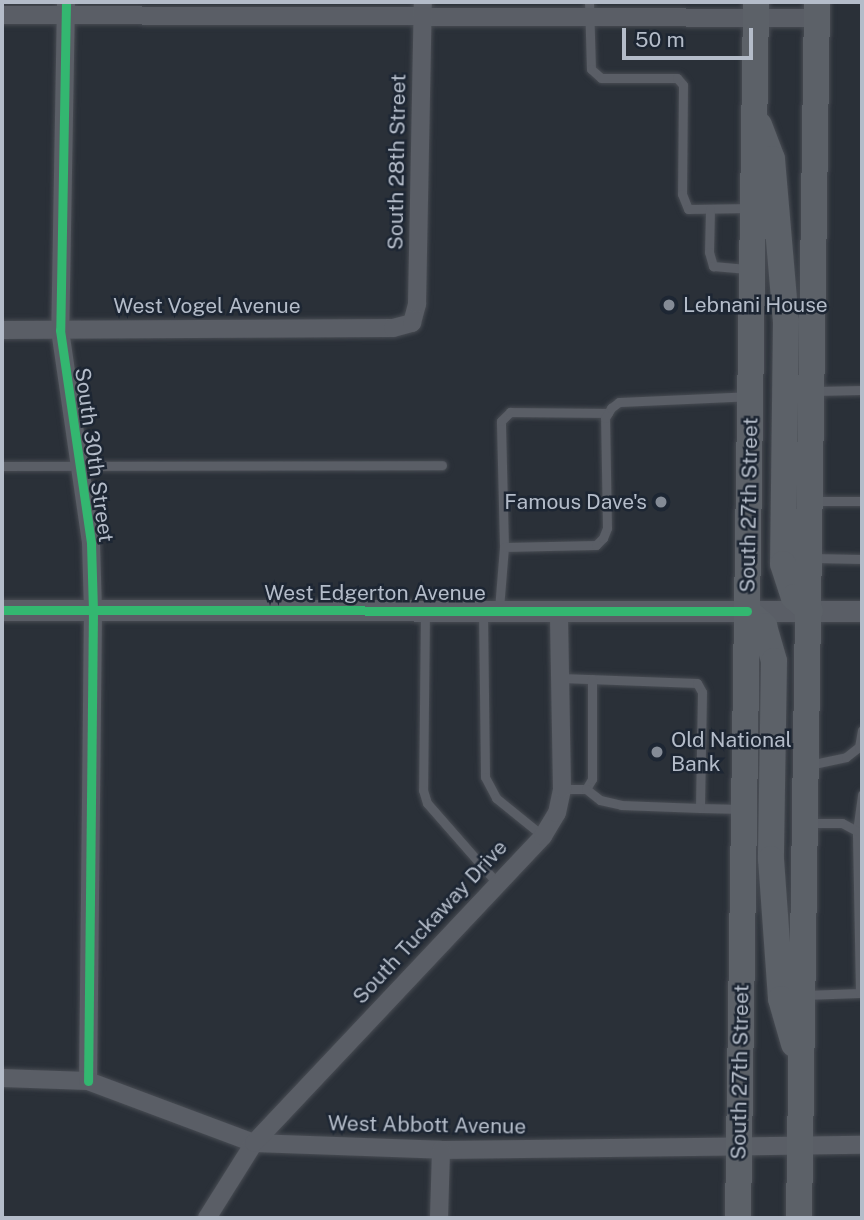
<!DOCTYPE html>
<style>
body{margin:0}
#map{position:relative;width:864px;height:1220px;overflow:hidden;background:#2a3038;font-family:"Public Sans",sans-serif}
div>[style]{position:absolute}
.roads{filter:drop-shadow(0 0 2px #484c53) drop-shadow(0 0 2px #484c53)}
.service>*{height:9px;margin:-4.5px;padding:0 4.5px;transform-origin:4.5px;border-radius:4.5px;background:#5a5e66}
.minor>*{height:18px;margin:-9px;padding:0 9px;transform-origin:9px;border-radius:9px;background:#5a5e66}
.tertiary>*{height:21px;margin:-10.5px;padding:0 10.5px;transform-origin:10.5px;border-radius:10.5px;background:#5a5e66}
.primary>*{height:26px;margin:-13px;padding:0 13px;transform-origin:13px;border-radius:13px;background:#5c6168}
.cycleway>*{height:9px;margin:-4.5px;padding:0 4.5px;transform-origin:4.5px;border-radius:4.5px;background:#33b770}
.dots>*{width:19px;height:19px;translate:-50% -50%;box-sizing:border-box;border:4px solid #1d2633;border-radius:50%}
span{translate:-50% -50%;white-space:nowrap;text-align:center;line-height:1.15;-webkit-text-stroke:5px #1d2633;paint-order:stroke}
.street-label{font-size:21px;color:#b4bcc9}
.poi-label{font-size:21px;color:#b4bcc9}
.left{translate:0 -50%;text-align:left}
.right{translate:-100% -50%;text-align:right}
.frame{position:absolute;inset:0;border:4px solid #b4bcc9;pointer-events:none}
.scale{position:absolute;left:622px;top:28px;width:131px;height:32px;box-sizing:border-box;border:4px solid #b4bcc9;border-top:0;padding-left:9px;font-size:21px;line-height:24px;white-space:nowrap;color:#b4bcc9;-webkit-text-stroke:5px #1d2633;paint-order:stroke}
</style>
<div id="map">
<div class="roads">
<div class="service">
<i style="left:589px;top:2px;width:67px;rotate:88.3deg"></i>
<i style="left:591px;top:69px;width:13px;rotate:42deg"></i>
<i style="left:601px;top:78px;width:76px"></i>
<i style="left:677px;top:78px;width:9px;rotate:49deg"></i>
<i style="left:683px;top:85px;width:109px;rotate:90.5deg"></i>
<i style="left:682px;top:194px;width:16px;rotate:68deg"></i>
<i style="left:688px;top:209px;width:64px;rotate:-0.9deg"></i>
<i style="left:710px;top:209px;width:43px;rotate:91.3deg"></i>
<i style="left:709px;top:252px;width:15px;rotate:74deg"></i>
<i style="left:713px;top:266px;width:37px;rotate:5deg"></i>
<i style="left:815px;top:391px;width:47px;rotate:-1.2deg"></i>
<i style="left:2px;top:466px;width:440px;rotate:-0.1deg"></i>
<i style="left:812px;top:501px;width:50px"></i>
<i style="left:504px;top:547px;width:126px;rotate:-91.4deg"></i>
<i style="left:501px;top:421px;width:13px;rotate:-45deg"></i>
<i style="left:510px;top:412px;width:98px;rotate:0.6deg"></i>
<i style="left:813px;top:558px;width:49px;rotate:1.2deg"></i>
<i style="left:499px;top:609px;width:62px;rotate:-85.4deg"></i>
<i style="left:504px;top:547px;width:92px;rotate:-1.2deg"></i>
<i style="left:596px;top:545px;width:10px;rotate:-45deg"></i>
<i style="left:603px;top:538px;width:11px;rotate:-68deg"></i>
<i style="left:607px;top:528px;width:110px;rotate:-91deg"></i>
<i style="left:605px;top:418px;width:12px;rotate:-59deg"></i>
<i style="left:611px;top:408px;width:10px;rotate:-37deg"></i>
<i style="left:619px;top:402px;width:130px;rotate:-2.6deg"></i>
<i style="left:425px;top:610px;width:180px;rotate:90.6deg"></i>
<i style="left:423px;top:790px;width:14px;rotate:73deg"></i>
<i style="left:427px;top:803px;width:106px;rotate:48.8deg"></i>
<i style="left:483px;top:611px;width:166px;rotate:89.3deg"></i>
<i style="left:485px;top:777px;width:24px;rotate:62deg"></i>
<i style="left:496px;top:798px;width:60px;rotate:39deg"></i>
<i style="left:561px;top:678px;width:136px;rotate:2.1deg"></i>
<i style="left:697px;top:683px;width:10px;rotate:61deg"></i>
<i style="left:702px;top:692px;width:116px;rotate:91deg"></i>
<i style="left:700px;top:808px;width:43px;rotate:1.3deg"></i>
<i style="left:809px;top:765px;width:38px;rotate:-12deg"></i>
<i style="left:846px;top:757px;width:16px;rotate:-38deg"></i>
<i style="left:859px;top:747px;width:17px;rotate:-80deg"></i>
<i style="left:562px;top:789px;width:24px"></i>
<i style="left:586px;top:789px;width:12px;rotate:-59deg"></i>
<i style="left:592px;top:779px;width:100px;rotate:-90deg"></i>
<i style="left:586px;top:789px;width:18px;rotate:38deg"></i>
<i style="left:600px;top:800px;width:22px;rotate:13deg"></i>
<i style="left:621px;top:805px;width:79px;rotate:2.2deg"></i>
<i style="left:862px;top:832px;width:5px;rotate:-169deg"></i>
<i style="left:857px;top:831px;width:37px;rotate:-82deg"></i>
<i style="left:804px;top:995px;width:56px;rotate:-2deg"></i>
<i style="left:860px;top:993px;width:162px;rotate:-91.1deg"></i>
<i style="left:857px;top:831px;width:17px;rotate:-152deg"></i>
<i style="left:842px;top:823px;width:35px;rotate:180deg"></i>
</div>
<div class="minor">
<i style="left:66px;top:2px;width:328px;rotate:91deg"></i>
<i style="left:60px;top:330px;width:215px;rotate:81.7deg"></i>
<i style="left:91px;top:543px;width:67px;rotate:88.3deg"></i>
<i style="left:93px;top:610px;width:471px;rotate:90.6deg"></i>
<i style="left:2px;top:15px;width:815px;rotate:0.21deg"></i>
<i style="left:2px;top:330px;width:391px;rotate:-0.3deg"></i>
<i style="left:393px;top:328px;width:20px;rotate:-15deg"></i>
<i style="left:412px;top:323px;width:20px;rotate:-75deg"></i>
<i style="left:417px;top:304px;width:302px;rotate:-88.9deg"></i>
<i style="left:2px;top:1078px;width:86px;rotate:2deg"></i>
<i style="left:88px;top:1081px;width:177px;rotate:20.5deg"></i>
<i style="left:254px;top:1143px;width:187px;rotate:2.1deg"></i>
<i style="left:441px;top:1150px;width:421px;rotate:-0.7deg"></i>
<i style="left:207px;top:1218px;width:89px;rotate:-57.9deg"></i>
<i style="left:254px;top:1143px;width:422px;rotate:-46.7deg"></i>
<i style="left:543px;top:836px;width:27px;rotate:-59deg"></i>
<i style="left:557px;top:813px;width:25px;rotate:-78deg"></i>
<i style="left:562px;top:789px;width:179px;rotate:-91deg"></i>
<i style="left:439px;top:1218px;width:68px;rotate:-88.3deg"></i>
</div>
<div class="tertiary">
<i style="left:2px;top:610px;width:860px;rotate:0.07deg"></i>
</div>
<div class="primary">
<i style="left:759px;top:125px;width:36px;rotate:69deg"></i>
<i style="left:772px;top:159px;width:163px;rotate:85.1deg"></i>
<i style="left:786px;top:321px;width:243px;rotate:90.7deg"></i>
<i style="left:783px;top:564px;width:35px;rotate:72deg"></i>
<i style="left:794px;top:597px;width:21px;rotate:41deg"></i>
<i style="left:747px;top:611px;width:23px;rotate:41deg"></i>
<i style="left:764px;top:626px;width:36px;rotate:74deg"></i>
<i style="left:774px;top:661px;width:198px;rotate:90.9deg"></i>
<i style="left:771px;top:859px;width:140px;rotate:85.9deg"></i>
<i style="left:781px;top:999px;width:47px;rotate:73.9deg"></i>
<i style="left:738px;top:1218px;width:1216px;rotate:-89.15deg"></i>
<i style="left:799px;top:1218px;width:1216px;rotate:-89.15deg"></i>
</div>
</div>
<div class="cycleway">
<i style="left:66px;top:2px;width:328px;rotate:91deg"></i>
<i style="left:60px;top:330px;width:215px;rotate:81.7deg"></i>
<i style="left:91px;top:543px;width:67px;rotate:88.3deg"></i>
<i style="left:93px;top:610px;width:471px;rotate:90.6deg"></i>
<i style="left:2px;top:610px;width:745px;rotate:0.08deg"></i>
</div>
<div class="dots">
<i style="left:669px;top:305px;background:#848b96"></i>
<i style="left:661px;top:502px;background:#848b96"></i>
<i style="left:657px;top:752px;background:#848b96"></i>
</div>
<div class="street-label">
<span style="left:397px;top:162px;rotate:-89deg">South 28th Street</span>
<span style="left:207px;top:306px">West Vogel Avenue</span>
<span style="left:94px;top:455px;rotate:82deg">South 30th Street</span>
<span style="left:749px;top:505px;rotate:-89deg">South 27th Street</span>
<span style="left:375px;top:593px">West Edgerton Avenue</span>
<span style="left:430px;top:922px;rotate:-47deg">South Tuckaway Drive</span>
<span style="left:740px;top:1072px;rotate:-89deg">South 27th Street</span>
<span style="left:427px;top:1125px;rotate:1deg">West Abbott Avenue</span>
</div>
<div class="poi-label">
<span class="left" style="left:683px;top:305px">Lebnani House</span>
<span class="right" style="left:647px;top:502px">Famous Dave's</span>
<span class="left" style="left:671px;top:752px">Old National<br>Bank</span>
</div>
<div class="frame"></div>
<div class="scale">50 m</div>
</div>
